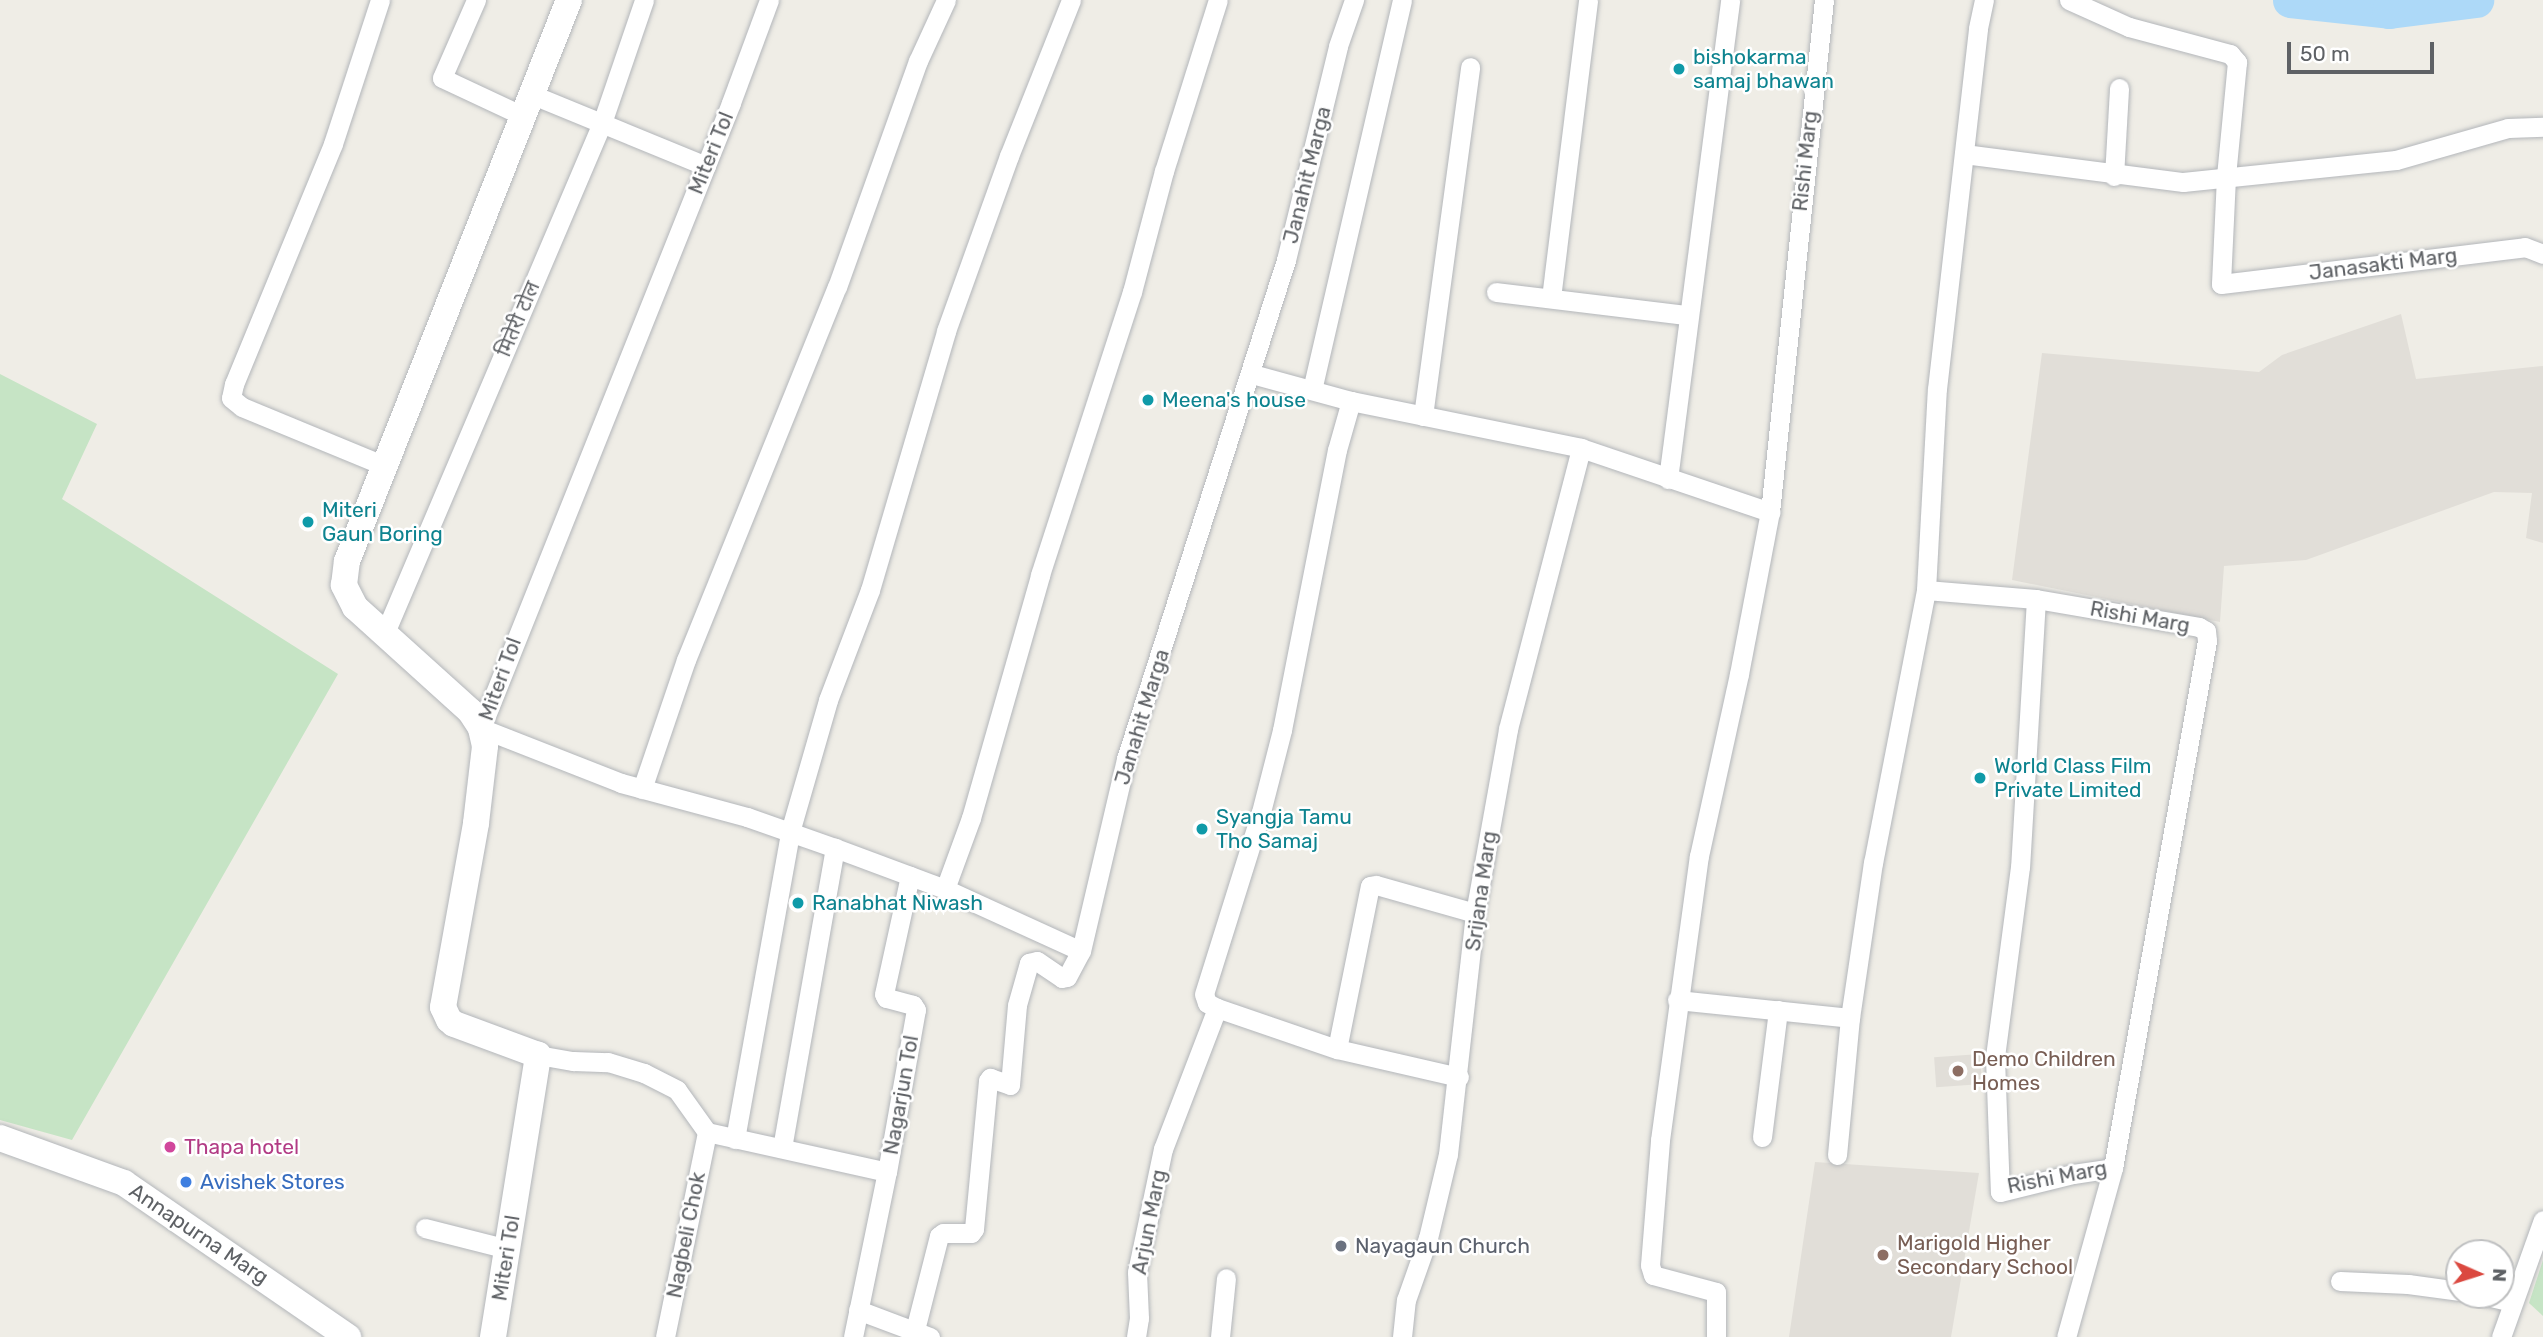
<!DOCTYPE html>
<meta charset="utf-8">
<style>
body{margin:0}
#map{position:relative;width:2543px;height:1337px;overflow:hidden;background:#efede6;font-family:Rubik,"Noto Sans Devanagari",sans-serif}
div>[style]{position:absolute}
.education>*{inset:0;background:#e1ded8;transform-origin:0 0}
.green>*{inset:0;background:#c6e4c5}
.river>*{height:35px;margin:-17.5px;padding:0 17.5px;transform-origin:17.5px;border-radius:17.5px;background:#add9f8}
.roads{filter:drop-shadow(0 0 2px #b3b6ba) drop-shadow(0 0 2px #b3b6ba)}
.street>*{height:19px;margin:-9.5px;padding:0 9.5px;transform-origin:9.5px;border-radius:9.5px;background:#fff}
.secondary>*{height:26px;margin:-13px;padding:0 13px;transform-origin:13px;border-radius:13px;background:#fff}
.dots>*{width:19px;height:19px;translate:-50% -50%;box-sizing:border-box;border:4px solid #fff;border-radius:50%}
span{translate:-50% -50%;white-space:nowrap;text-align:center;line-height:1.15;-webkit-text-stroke:5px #fff;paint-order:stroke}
.culture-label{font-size:21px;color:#0d838f}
.left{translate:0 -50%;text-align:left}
.street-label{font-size:21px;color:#5e6165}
.education-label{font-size:21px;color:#785e54}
.hotel-label{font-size:21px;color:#b23c85}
.shop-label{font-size:21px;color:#366cbe}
.worship-label{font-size:21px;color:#5b616d}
.north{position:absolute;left:2445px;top:1239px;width:70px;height:70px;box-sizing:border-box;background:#fff;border:2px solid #bfc0c1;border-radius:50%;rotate:93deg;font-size:19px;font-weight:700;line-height:28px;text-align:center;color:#5e6165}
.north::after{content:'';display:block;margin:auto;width:24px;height:32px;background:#db4940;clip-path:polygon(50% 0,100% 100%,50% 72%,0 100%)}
.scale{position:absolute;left:2287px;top:42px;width:147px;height:32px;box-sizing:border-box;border:4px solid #5e6165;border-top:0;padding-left:9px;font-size:21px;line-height:24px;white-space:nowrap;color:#5e6165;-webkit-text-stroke:5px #fff;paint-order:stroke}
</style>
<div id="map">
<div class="education">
<i style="clip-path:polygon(2401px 314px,2416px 379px,2543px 366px,2543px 543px,2526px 538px,2532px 493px,2494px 492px,2306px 560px,2224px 566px,2220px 622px,2012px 580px,2042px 353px,2259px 372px,2282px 355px)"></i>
<i style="left:1980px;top:1054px;width:30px;height:46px;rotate:86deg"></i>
<i style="clip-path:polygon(1815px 1162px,1979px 1173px,1951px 1337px,1789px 1337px)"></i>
</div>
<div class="green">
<i style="clip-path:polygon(0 374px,97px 424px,62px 499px,338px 674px,72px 1140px,0 1120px)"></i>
<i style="clip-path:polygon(2543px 1260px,2543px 1316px,2529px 1303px)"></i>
</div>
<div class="river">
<i style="left:2290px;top:0;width:100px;rotate:6.3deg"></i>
<i style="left:2389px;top:11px;width:88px;rotate:-7.2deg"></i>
</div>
<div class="roads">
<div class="street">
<i style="left:380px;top:0;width:151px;rotate:108.1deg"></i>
<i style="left:333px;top:144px;width:260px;rotate:112.4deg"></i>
<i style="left:234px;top:384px;width:14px;rotate:102deg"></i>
<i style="left:231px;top:398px;width:14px;rotate:39deg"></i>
<i style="left:242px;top:407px;width:155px;rotate:22.4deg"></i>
<i style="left:476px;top:0;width:85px;rotate:113.6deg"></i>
<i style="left:442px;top:78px;width:89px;rotate:25.1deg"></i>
<i style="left:769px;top:0;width:110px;rotate:110.3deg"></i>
<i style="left:731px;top:103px;width:673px;rotate:111.8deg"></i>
<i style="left:481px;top:728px;width:150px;rotate:21.4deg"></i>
<i style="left:621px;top:783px;width:131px;rotate:15.1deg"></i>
<i style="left:747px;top:817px;width:93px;rotate:19.4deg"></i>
<i style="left:835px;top:848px;width:117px;rotate:20.4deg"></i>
<i style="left:945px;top:889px;width:149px;rotate:24.5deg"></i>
<i style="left:2069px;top:0;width:66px;rotate:24.2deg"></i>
<i style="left:2129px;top:27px;width:105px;rotate:15deg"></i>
<i style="left:2230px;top:54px;width:11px;rotate:49deg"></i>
<i style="left:2237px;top:62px;width:116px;rotate:95.5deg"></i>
<i style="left:2226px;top:177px;width:107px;rotate:92.7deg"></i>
<i style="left:2221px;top:284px;width:306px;rotate:-6.9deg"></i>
<i style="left:2525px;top:247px;width:19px;rotate:21deg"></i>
<i style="left:533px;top:95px;width:187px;rotate:22.3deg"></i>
<i style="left:1964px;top:154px;width:221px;rotate:7.3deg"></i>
<i style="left:2183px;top:182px;width:214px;rotate:-5.9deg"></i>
<i style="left:2396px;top:160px;width:116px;rotate:-15.9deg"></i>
<i style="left:2508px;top:128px;width:35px;rotate:-2deg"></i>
<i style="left:2114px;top:176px;width:88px;rotate:-86.7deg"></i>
<i style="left:1496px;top:292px;width:192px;rotate:6.9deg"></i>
<i style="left:1551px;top:298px;width:300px;rotate:-82.9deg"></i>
<i style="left:1252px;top:374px;width:103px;rotate:15.3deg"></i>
<i style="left:1351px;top:401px;width:235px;rotate:11.5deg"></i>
<i style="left:1581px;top:448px;width:200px;rotate:18.7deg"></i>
<i style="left:1312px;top:390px;width:400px;rotate:-77deg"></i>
<i style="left:1423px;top:416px;width:352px;rotate:-82.3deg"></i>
<i style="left:1668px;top:479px;width:483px;rotate:-82.6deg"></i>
<i style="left:1926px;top:590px;width:110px;rotate:4.7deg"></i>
<i style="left:2036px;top:599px;width:165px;rotate:9.7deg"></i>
<i style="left:2199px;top:627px;width:8px;rotate:30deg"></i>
<i style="left:2206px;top:631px;width:10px;rotate:84deg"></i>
<i style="left:2207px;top:641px;width:535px;rotate:100.11deg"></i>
<i style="left:2113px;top:1168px;width:175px;rotate:105.5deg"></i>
<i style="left:2036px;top:599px;width:268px;rotate:93.4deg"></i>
<i style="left:2020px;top:867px;width:193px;rotate:97.5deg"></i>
<i style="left:1995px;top:1058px;width:134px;rotate:87.9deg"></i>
<i style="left:2000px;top:1192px;width:75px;rotate:-13.9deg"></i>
<i style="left:2073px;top:1174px;width:40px;rotate:-8.5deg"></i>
<i style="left:384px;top:635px;width:556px;rotate:-66.94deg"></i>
<i style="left:602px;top:123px;width:130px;rotate:-71.1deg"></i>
<i style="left:642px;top:789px;width:136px;rotate:-71.2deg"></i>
<i style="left:686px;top:660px;width:402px;rotate:-68deg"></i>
<i style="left:837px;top:287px;width:240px;rotate:-70.3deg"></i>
<i style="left:918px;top:61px;width:67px;rotate:-65.3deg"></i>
<i style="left:945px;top:889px;width:76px;rotate:-69.9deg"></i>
<i style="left:971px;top:818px;width:253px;rotate:-74.1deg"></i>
<i style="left:1040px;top:575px;width:298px;rotate:-72deg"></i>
<i style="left:1132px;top:292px;width:125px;rotate:-75.2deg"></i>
<i style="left:1164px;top:171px;width:179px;rotate:-72.5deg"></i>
<i style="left:1677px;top:1000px;width:174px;rotate:5.9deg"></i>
<i style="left:1217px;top:1008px;width:127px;rotate:18.9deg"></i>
<i style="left:1337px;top:1049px;width:125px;rotate:12.9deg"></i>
<i style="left:1337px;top:1049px;width:166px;rotate:-78.6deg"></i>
<i style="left:1370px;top:886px;width:6px;rotate:-9deg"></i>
<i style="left:1376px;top:885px;width:103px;rotate:15.8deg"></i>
<i style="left:538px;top:1055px;width:36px;rotate:10deg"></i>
<i style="left:573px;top:1061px;width:35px;rotate:2deg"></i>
<i style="left:608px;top:1062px;width:38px;rotate:17deg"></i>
<i style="left:644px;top:1073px;width:37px;rotate:27deg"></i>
<i style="left:677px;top:1090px;width:52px;rotate:54.5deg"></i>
<i style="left:707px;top:1132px;width:184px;rotate:12.5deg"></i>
<i style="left:1762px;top:1137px;width:128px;rotate:-82.8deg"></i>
<i style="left:735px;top:1139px;width:312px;rotate:-79.8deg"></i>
<i style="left:790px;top:832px;width:137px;rotate:-73.9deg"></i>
<i style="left:828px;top:700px;width:118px;rotate:-69.1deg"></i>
<i style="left:870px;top:590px;width:270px;rotate:-73.6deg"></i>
<i style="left:946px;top:331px;width:186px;rotate:-70.2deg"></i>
<i style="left:1009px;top:156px;width:168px;rotate:-68.3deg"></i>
<i style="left:782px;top:1148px;width:305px;rotate:-80deg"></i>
<i style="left:1837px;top:1155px;width:138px;rotate:-84.6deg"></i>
<i style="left:1850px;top:1018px;width:157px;rotate:-81.6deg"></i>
<i style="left:1873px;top:863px;width:278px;rotate:-79deg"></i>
<i style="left:1926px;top:590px;width:201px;rotate:-86.9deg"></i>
<i style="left:1937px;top:389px;width:363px;rotate:-83.5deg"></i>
<i style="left:1978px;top:28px;width:29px;rotate:-78deg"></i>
<i style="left:425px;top:1228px;width:86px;rotate:14.2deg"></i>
<i style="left:2340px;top:1281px;width:68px;rotate:2.5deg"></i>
<i style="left:2408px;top:1284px;width:51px;rotate:7.8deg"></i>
<i style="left:2482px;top:1295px;width:31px;rotate:13deg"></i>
<i style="left:858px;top:1310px;width:77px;rotate:20.6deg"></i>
<i style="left:915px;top:1330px;width:97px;rotate:-75.7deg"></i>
<i style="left:939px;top:1236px;width:5px;rotate:-37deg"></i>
<i style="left:943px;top:1233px;width:28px"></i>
<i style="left:971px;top:1233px;width:5px;rotate:-53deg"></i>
<i style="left:974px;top:1229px;width:149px;rotate:-84.6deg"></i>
<i style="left:988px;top:1081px;width:4px;rotate:-56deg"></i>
<i style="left:990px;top:1078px;width:21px;rotate:19deg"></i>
<i style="left:1010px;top:1085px;width:80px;rotate:-85deg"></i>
<i style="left:1017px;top:1005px;width:44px;rotate:-74.1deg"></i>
<i style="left:1029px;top:963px;width:8px;rotate:-14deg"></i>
<i style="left:1037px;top:961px;width:30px;rotate:34deg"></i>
<i style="left:1062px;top:978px;width:5px;rotate:-11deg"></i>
<i style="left:1067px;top:977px;width:30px;rotate:-62deg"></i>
<i style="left:1081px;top:951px;width:197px;rotate:-76.8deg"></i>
<i style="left:1126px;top:759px;width:524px;rotate:-72.22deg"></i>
<i style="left:1286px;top:260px;width:220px;rotate:-76.3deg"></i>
<i style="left:1338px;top:46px;width:49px;rotate:-70.8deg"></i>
<i style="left:665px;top:1337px;width:209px;rotate:-78.4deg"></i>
<i style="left:853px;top:1337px;width:168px;rotate:-78.4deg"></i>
<i style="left:887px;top:1172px;width:165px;rotate:-79.9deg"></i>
<i style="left:916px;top:1010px;width:6px;rotate:-121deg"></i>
<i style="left:913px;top:1005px;width:28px;rotate:-165deg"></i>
<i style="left:886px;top:998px;width:4px;rotate:-117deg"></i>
<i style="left:884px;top:994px;width:121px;rotate:-77.6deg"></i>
<i style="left:1136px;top:1337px;width:19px;rotate:-81deg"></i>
<i style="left:1139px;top:1318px;width:46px;rotate:-92.5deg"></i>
<i style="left:1137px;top:1272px;width:126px;rotate:-78.1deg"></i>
<i style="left:1163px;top:1149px;width:151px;rotate:-69deg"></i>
<i style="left:1217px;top:1008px;width:11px;rotate:-153deg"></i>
<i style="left:1207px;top:1003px;width:9px;rotate:-108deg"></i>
<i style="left:1204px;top:994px;width:191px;rotate:-72.6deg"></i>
<i style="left:1261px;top:812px;width:85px;rotate:-75.6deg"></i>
<i style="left:1282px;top:730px;width:285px;rotate:-78.9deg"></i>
<i style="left:1337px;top:450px;width:51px;rotate:-74.1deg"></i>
<i style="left:1220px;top:1337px;width:59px;rotate:-84.2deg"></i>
<i style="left:1402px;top:1337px;width:37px;rotate:-84deg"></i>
<i style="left:1406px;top:1300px;width:66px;rotate:-70.5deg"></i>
<i style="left:1428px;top:1238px;width:86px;rotate:-76.6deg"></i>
<i style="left:1448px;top:1154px;width:243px;rotate:-83.6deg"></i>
<i style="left:1475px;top:913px;width:187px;rotate:-79.8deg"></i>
<i style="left:1508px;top:729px;width:290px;rotate:-75.4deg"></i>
<i style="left:1716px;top:1337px;width:45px;rotate:-90deg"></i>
<i style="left:1716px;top:1292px;width:65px;rotate:-164.9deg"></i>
<i style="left:1653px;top:1275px;width:10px;rotate:-107deg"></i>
<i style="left:1650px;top:1265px;width:125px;rotate:-85.4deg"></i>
<i style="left:1660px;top:1140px;width:287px;rotate:-82.2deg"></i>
<i style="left:1699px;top:856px;width:186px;rotate:-77.6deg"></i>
<i style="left:1739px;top:674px;width:165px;rotate:-79.2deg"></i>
<i style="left:1770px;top:512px;width:515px;rotate:-83.98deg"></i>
<i style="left:2501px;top:1337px;width:124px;rotate:-70.3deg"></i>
</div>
<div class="secondary">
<i style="left:0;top:1138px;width:132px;rotate:19.9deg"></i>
<i style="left:124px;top:1183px;width:272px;rotate:34.5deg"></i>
<i style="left:493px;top:1337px;width:286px;rotate:-80.9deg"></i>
<i style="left:538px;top:1055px;width:90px;rotate:-159.7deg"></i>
<i style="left:454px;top:1024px;width:6px;rotate:-141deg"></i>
<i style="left:449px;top:1020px;width:14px;rotate:-115deg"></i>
<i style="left:443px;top:1007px;width:187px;rotate:-79.8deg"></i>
<i style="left:476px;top:823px;width:78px;rotate:-83.3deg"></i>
<i style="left:485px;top:746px;width:18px;rotate:-103deg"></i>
<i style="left:481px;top:728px;width:20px;rotate:-123deg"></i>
<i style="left:470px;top:711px;width:155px;rotate:-137.9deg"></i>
<i style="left:355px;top:607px;width:25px;rotate:-117deg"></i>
<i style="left:344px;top:585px;width:24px;rotate:-83deg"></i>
<i style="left:347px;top:561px;width:603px;rotate:-68.41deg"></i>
</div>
</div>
<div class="dots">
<i style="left:1679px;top:69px;background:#0f9aa8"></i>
<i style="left:1148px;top:400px;background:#0f9aa8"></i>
<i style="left:308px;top:522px;background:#0f9aa8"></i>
<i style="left:1980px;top:778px;background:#0f9aa8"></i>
<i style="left:1202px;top:829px;background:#0f9aa8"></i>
<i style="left:798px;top:903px;background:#0f9aa8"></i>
<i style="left:1958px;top:1071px;background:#8d6e63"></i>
<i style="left:170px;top:1147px;background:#d1479c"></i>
<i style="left:186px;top:1182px;background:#3f7fe0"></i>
<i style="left:1341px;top:1246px;background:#6b7280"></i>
<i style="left:1883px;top:1255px;background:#8d6e63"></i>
</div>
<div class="culture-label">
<span class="left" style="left:1693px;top:69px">bishokarma<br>samaj bhawan</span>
<span class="left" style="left:1162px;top:400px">Meena's house</span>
<span class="left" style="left:322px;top:522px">Miteri<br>Gaun Boring</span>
<span class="left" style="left:1994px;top:778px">World Class Film<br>Private Limited</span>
<span class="left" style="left:1216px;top:829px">Syangja Tamu<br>Tho Samaj</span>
<span class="left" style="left:812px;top:903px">Ranabhat Niwash</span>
</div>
<div class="street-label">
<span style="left:711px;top:153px;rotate:-68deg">Miteri Tol</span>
<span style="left:1805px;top:161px;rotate:-84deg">Rishi Marg</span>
<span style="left:1307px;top:175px;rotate:-76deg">Janahit Marga</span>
<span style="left:2383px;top:264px;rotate:-7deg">Janasakti Marg</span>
<span style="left:518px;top:319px;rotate:-67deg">मितेरी टोल</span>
<span style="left:2140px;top:617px;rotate:10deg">Rishi Marg</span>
<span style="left:500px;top:679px;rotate:-70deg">Miteri Tol</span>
<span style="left:1142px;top:717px;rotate:-73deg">Janahit Marga</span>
<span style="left:1481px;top:891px;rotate:-82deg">Srijana Marg</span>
<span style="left:901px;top:1095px;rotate:-80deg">Nagarjun Tol</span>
<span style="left:2057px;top:1177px;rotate:-11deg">Rishi Marg</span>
<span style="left:1149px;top:1222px;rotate:-79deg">Arjun Marg</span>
<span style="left:199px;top:1234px;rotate:34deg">Annapurna Marg</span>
<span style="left:686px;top:1235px;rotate:-79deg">Nagbeli Chok</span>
<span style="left:506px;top:1258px;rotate:-81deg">Miteri Tol</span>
</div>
<div class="education-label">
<span class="left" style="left:1972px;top:1071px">Demo Children<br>Homes</span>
<span class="left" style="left:1897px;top:1255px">Marigold Higher<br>Secondary School</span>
</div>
<div class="hotel-label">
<span class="left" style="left:184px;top:1147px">Thapa hotel</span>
</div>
<div class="shop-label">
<span class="left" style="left:200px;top:1182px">Avishek Stores</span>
</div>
<div class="worship-label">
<span class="left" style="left:1355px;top:1246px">Nayagaun Church</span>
</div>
<div class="north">N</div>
<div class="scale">50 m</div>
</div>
